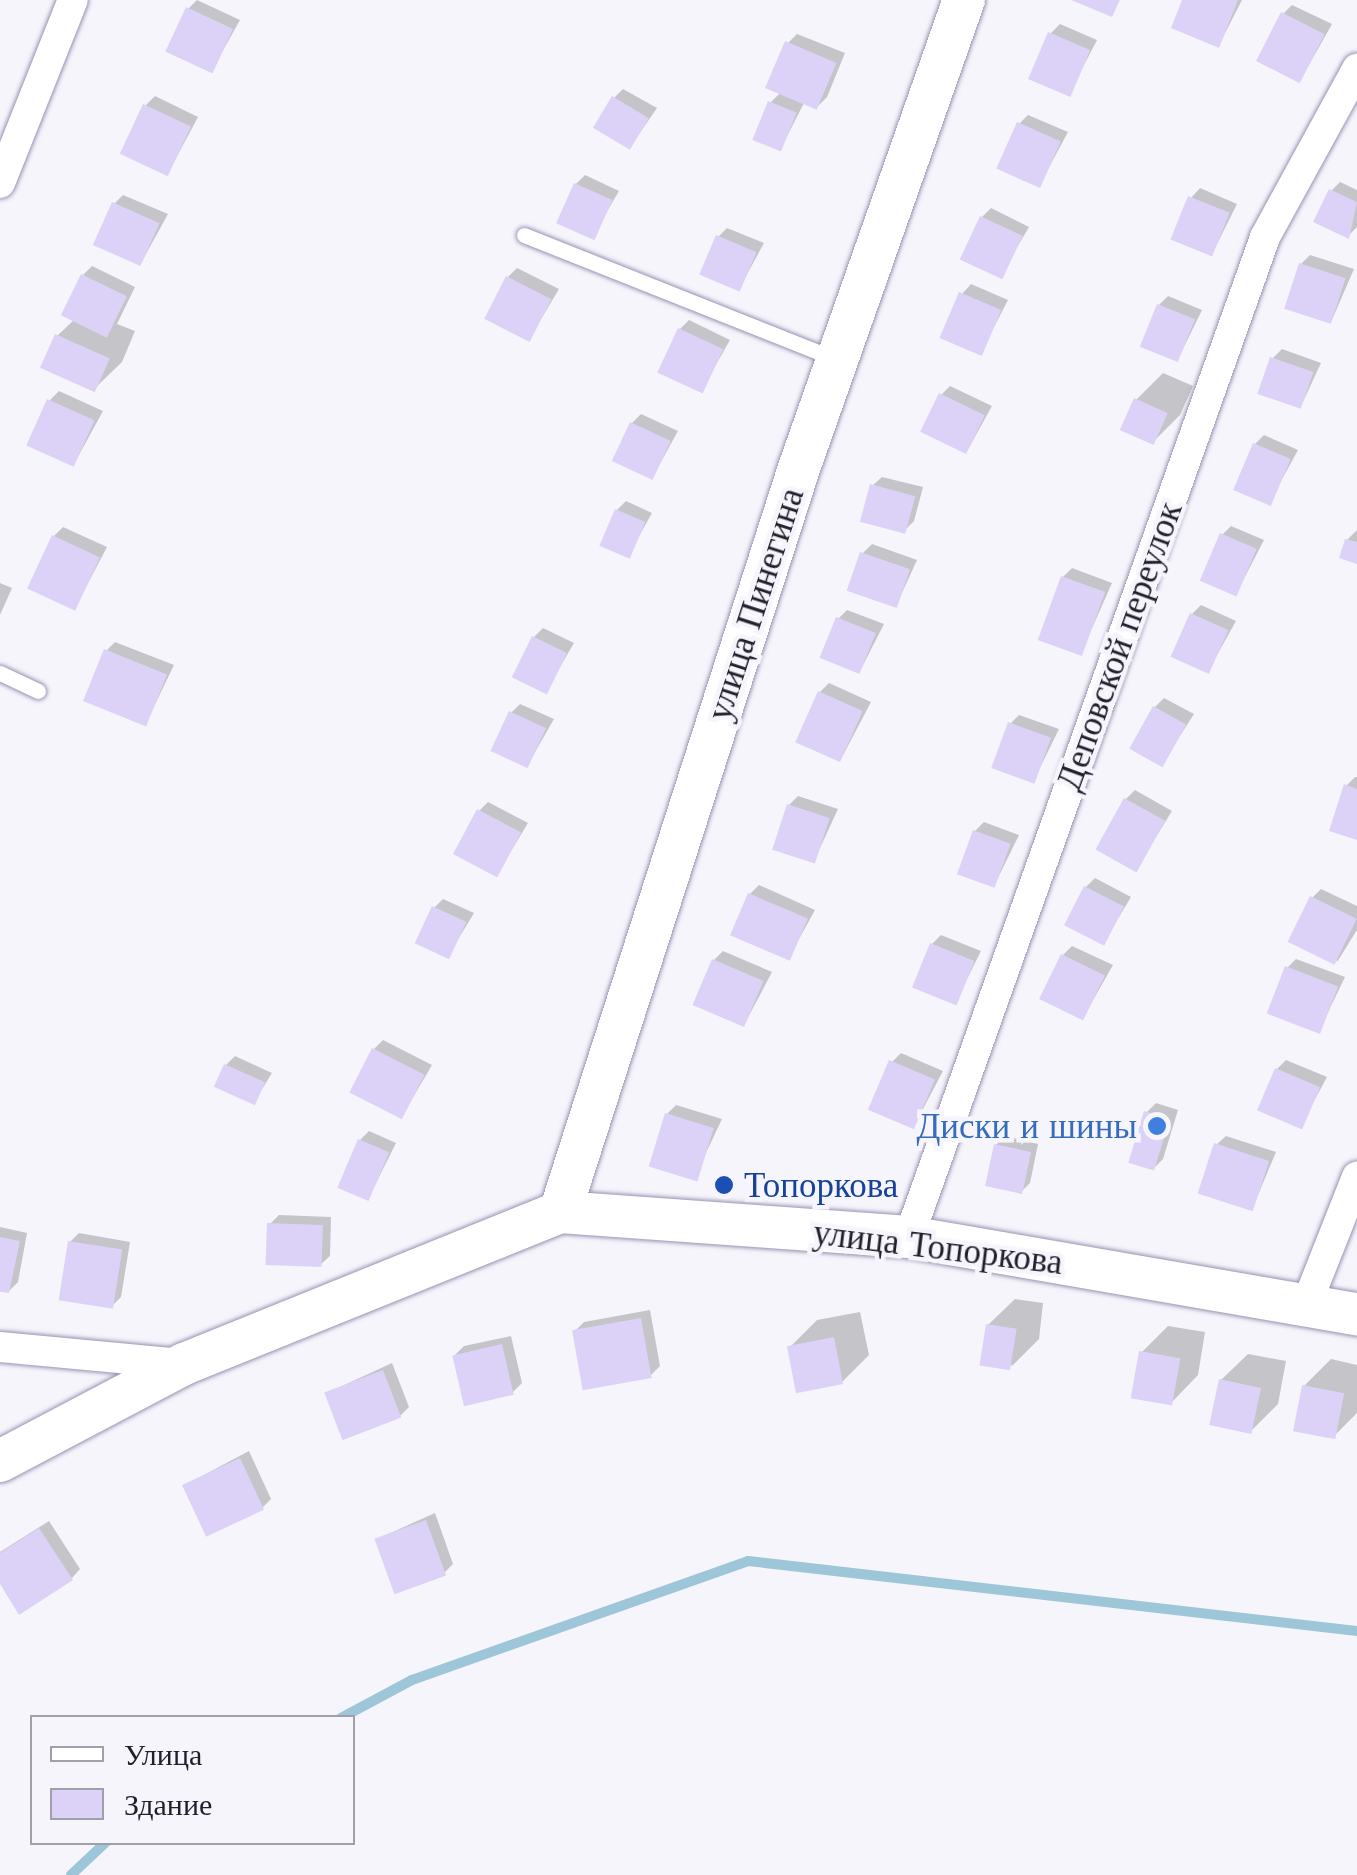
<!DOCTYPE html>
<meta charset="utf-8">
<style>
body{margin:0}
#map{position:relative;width:1357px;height:1875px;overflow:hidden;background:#f6f5fc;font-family:"Libre Baskerville",serif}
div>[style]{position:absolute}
.shadow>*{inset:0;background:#0003}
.stream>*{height:10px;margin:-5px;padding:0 5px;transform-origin:5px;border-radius:5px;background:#9dc6d9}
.building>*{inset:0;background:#dcd2f7;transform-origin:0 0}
.roads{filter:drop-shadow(0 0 2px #9a91b2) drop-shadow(0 0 2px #9a91b2)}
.lane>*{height:15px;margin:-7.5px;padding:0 7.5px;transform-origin:7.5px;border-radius:7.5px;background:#fff}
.street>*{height:30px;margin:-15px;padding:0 15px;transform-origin:15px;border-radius:15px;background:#fff}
.secondary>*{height:42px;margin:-21px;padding:0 21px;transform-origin:21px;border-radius:21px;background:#fff}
.dots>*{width:28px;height:28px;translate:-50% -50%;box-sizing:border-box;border:5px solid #f6f5fc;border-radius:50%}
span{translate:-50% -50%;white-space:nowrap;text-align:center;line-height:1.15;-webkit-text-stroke:9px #f6f5fc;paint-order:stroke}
.street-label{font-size:35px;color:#221f2c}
.shop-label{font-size:35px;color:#366cbe}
.right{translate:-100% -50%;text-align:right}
.transit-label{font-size:35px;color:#164399}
.left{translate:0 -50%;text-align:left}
.legend{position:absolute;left:30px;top:1715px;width:325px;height:130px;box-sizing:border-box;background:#f6f5fc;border:2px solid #a19fa9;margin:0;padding:12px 18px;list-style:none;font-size:30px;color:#221f2c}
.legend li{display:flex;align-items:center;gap:20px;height:50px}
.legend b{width:50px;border:2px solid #a19fa9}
</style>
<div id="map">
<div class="shadow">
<i style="clip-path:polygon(197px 0,240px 20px,212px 70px,188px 9px)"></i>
<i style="clip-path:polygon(1185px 0,1242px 0,1219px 45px)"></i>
<i style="clip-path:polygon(1292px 5px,1332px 24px,1301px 79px,1283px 14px)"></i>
<i style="clip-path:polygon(1060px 24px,1097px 40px,1069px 94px,1051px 33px)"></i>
<i style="clip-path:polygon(797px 34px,845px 53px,827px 97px,818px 106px,805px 101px,780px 150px,770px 103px,782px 91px,788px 43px)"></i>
<i style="clip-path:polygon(623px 89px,657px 108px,630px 147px,614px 98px)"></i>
<i style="clip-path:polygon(155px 96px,198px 117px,168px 173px,146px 105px)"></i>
<i style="clip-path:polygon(1028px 115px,1068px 132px,1040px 184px,1019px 124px)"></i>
<i style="clip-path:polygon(585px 175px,619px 191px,592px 237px,576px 184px)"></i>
<i style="clip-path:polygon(1340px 182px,1357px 190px,1357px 227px,1348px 236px,1331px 191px)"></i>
<i style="clip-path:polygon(1200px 188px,1237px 204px,1212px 254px,1191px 198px)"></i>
<i style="clip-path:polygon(123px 195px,168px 214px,141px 263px,114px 204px)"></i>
<i style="clip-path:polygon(991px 208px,1029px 227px,1000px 276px,982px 217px)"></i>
<i style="clip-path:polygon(727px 228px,764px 243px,739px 289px,718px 237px)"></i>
<i style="clip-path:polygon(1310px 255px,1354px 269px,1331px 322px,1301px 264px)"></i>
<i style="clip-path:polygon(92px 266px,135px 287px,117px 324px,135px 331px,122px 362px,95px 388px,57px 336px,75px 319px,83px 275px)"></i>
<i style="clip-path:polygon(517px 268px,559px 289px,529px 339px,508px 277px)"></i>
<i style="clip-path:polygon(971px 284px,1008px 300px,981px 352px,962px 294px)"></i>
<i style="clip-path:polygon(1168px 296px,1202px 310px,1178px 359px,1159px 305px)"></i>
<i style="clip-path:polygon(689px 320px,730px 340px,701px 391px,680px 329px)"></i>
<i style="clip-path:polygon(1282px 349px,1321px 363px,1301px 406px,1273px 358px)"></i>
<i style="clip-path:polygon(1163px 373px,1193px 386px,1180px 415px,1153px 442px,1136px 400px)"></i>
<i style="clip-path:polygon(950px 386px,992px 406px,967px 451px,941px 395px)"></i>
<i style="clip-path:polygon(59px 391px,103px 411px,74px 464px,50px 400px)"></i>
<i style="clip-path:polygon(641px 414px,678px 431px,652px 478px,632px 423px)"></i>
<i style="clip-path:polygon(1264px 435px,1298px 450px,1269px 503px,1255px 444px)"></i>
<i style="clip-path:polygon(882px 477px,923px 487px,914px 521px,905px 530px,872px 486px)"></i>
<i style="clip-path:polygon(626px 501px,652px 513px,628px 556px,617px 510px)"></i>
<i style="clip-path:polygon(1231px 526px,1264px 540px,1236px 594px,1222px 535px)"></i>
<i style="clip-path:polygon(63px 527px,107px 547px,75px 608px,54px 536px)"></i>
<i style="clip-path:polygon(1357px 530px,1357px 560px,1347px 540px)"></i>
<i style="clip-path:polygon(872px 544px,917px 560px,896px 606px,863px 553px)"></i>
<i style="clip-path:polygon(1072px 568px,1112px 583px,1081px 653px,1063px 577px)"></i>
<i style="clip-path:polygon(0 583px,12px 588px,0 615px)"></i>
<i style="clip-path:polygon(1201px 605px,1236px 621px,1208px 671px,1192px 614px)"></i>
<i style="clip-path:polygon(847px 610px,884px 624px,860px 671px,838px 619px)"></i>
<i style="clip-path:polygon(543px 628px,574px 643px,546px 691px,534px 637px)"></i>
<i style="clip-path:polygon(115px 642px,174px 665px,146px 723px,106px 651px)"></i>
<i style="clip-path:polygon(829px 683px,871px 702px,841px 759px,820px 692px)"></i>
<i style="clip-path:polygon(1164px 698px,1194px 714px,1162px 764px,1155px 707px)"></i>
<i style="clip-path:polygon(520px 704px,554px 719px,527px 766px,511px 713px)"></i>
<i style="clip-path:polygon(1019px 715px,1059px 729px,1034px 780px,1010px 724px)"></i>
<i style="clip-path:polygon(1355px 777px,1357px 777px,1357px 837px,1346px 786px)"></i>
<i style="clip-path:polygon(1135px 790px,1172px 811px,1136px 869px,1126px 799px)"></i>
<i style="clip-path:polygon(798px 796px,838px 809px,814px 861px,789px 805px)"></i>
<i style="clip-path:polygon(488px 802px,528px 823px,497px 874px,479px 811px)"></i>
<i style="clip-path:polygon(984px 822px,1019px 835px,995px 884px,975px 831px)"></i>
<i style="clip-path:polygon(1095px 878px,1131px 897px,1104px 942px,1086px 887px)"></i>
<i style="clip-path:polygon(759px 885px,815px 910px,788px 959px,750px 894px)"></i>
<i style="clip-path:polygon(1321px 889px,1357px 906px,1357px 930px,1337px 962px,1312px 898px)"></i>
<i style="clip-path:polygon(443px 899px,474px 913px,448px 956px,434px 908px)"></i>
<i style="clip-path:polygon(941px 935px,981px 951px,955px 1003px,932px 944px)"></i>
<i style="clip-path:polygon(1072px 946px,1113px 965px,1084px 1016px,1063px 955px)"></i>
<i style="clip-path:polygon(723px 951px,772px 972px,744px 1025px,714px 960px)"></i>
<i style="clip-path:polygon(1296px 959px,1345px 977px,1319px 1031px,1287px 968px)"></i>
<i style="clip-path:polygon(383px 1040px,432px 1065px,402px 1116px,374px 1049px)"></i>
<i style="clip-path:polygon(901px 1053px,943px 1071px,914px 1126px,892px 1062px)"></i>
<i style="clip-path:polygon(235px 1056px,272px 1073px,254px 1102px,226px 1065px)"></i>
<i style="clip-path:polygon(1286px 1060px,1327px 1077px,1301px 1125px,1277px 1069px)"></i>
<i style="clip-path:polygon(1156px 1103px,1178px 1110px,1163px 1159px,1154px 1168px,1147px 1112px)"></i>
<i style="clip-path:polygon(676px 1105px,722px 1119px,695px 1176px,667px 1114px)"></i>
<i style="clip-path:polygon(369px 1131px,396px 1143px,368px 1199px,360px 1140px)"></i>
<i style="clip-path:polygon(1005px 1136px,1038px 1144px,1030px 1183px,1021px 1192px,996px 1145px)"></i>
<i style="clip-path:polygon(1226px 1136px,1276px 1152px,1252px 1209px,1216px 1145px)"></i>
<i style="clip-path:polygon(279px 1215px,331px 1217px,330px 1256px,320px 1265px,270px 1224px)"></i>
<i style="clip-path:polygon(0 1227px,27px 1233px,18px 1282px,9px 1291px,0 1289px)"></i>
<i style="clip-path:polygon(79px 1233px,130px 1242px,121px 1297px,112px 1306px,70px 1242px)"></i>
<i style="clip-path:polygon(1015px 1299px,1043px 1303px,1039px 1339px,1012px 1366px,988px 1325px)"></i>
<i style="clip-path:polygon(650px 1310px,660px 1366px,651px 1375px,575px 1331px,584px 1322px)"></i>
<i style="clip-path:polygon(860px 1312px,869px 1355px,842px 1382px,790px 1347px,817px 1320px)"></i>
<i style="clip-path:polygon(1168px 1326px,1205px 1332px,1198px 1375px,1172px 1402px,1141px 1353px)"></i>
<i style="clip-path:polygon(511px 1336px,522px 1383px,513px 1392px,455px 1355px,464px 1346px)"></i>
<i style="clip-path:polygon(1248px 1354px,1286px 1361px,1278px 1404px,1251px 1431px,1221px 1380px)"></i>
<i style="clip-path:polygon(1331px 1359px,1357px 1365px,1357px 1413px,1334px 1436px,1304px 1386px)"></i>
<i style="clip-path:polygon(392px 1363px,409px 1407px,400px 1416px,327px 1393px)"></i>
<i style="clip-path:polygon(249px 1451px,271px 1499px,262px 1508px,185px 1485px)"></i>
<i style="clip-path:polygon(435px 1513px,453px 1564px,444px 1573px,377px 1539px)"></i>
<i style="clip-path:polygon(49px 1521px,80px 1569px,72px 1578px,0 1580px,0 1552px)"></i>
</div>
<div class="stream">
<i style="left:341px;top:1718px;width:81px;rotate:-28.2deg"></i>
<i style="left:412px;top:1680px;width:356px;rotate:-19.5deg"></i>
<i style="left:748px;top:1561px;width:613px;rotate:6.56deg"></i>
<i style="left:71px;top:1875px;width:48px;rotate:-43.3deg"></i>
</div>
<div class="building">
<i style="clip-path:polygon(1071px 0,1120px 0,1112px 17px)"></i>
<i style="clip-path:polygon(1182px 0,1238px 0,1219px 48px,1171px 28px)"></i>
<i style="left:186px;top:7px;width:52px;height:49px;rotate:25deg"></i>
<i style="left:1281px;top:12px;width:49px;height:55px;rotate:27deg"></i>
<i style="left:1048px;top:32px;width:46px;height:51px;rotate:23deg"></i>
<i style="left:785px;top:41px;width:56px;height:51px;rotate:23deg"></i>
<i style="left:612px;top:96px;width:43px;height:37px;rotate:31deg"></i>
<i style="left:768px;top:101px;width:31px;height:42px;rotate:22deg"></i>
<i style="left:143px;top:104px;width:53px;height:55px;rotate:25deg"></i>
<i style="left:1017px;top:122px;width:48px;height:51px;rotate:24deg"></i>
<i style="left:574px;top:183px;width:42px;height:44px;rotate:24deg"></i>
<i style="clip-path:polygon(1329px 189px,1357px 202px,1349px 239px,1313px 222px)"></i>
<i style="left:1188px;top:196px;width:45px;height:47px;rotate:22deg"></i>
<i style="left:112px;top:202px;width:52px;height:47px;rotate:24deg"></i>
<i style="left:980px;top:216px;width:47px;height:48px;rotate:25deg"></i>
<i style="left:716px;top:235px;width:44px;height:43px;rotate:23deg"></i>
<i style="left:1299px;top:263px;width:49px;height:48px;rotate:18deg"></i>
<i style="left:81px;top:274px;width:51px;height:46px;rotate:26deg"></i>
<i style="left:506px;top:276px;width:51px;height:48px;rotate:27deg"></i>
<i style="left:959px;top:292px;width:46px;height:50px;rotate:23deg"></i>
<i style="left:1157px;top:304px;width:41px;height:46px;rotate:22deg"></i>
<i style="left:678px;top:328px;width:50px;height:49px;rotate:25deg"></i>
<i style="left:55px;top:334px;width:60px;height:37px;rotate:24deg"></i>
<i style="left:1270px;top:357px;width:46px;height:39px;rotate:19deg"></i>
<i style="left:939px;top:393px;width:51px;height:43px;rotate:26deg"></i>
<i style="left:1134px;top:398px;width:37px;height:35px;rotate:24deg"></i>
<i style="left:47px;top:399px;width:52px;height:51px;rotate:24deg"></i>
<i style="left:630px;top:422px;width:45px;height:43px;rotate:25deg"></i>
<i style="left:1253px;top:443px;width:41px;height:51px;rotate:23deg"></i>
<i style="left:870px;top:484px;width:47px;height:39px;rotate:15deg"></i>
<i style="left:615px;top:509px;width:33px;height:40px;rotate:23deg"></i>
<i style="left:1220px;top:533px;width:40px;height:52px;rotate:23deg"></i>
<i style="left:52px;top:535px;width:53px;height:59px;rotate:25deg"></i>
<i style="clip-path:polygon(1345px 539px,1357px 542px,1357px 564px,1339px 558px)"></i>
<i style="left:860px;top:552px;width:53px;height:41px;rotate:19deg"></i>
<i style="left:1061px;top:576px;width:47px;height:68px;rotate:20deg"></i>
<i style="left:1190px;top:613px;width:42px;height:48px;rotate:24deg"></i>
<i style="left:836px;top:617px;width:43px;height:44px;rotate:22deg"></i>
<i style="left:532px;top:636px;width:39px;height:46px;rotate:26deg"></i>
<i style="left:104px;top:649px;width:68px;height:56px;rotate:22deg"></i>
<i style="left:818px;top:691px;width:49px;height:56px;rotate:24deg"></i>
<i style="left:1153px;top:706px;width:38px;height:49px;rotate:29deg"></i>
<i style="left:509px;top:711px;width:41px;height:44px;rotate:25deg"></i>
<i style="left:1008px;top:722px;width:46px;height:49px;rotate:20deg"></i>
<i style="clip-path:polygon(1344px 784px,1357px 789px,1357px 840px,1329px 831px)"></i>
<i style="left:1124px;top:798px;width:47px;height:59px;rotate:29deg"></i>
<i style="left:787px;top:804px;width:45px;height:48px;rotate:18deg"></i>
<i style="left:477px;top:809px;width:50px;height:51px;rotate:28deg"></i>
<i style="left:973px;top:830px;width:40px;height:47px;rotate:20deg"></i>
<i style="left:1084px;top:886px;width:45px;height:44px;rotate:27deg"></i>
<i style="left:748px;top:893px;width:65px;height:46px;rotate:23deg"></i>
<i style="left:1310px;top:896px;width:52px;height:51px;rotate:26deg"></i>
<i style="left:432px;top:906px;width:38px;height:41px;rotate:25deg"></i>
<i style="left:930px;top:943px;width:48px;height:48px;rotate:22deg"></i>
<i style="left:1061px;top:954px;width:49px;height:50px;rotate:26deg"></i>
<i style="left:712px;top:959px;width:56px;height:50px;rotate:23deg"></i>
<i style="left:1285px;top:966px;width:57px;height:51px;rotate:21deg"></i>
<i style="left:372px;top:1048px;width:59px;height:50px;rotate:27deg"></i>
<i style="left:889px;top:1060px;width:50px;height:54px;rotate:23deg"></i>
<i style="left:224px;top:1064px;width:45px;height:25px;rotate:24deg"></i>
<i style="left:1275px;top:1068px;width:49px;height:46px;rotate:23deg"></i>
<i style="left:1144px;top:1111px;width:27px;height:54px;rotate:17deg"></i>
<i style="left:665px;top:1113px;width:51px;height:56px;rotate:17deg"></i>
<i style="left:358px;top:1139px;width:34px;height:53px;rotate:23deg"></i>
<i style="left:1214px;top:1143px;width:58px;height:53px;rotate:18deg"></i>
<i style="left:994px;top:1144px;width:38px;height:43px;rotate:12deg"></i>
<i style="left:267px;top:1223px;width:56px;height:42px;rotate:2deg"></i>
<i style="clip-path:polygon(0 1237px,20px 1241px,9px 1293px,0 1292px)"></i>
<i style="left:68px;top:1241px;width:55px;height:60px;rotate:9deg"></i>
<i style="left:641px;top:1318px;width:61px;height:70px;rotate:80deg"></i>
<i style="left:986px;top:1324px;width:31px;height:42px;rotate:9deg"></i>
<i style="left:834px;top:1337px;width:48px;height:48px;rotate:79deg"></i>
<i style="left:502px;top:1344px;width:52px;height:51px;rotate:77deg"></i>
<i style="left:1139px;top:1351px;width:42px;height:48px;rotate:10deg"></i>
<i style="left:383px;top:1370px;width:51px;height:63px;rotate:69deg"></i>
<i style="left:1219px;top:1379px;width:43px;height:47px;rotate:12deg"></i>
<i style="left:1302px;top:1385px;width:43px;height:47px;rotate:11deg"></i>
<i style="left:240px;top:1458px;width:57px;height:64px;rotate:65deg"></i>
<i style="left:426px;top:1520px;width:59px;height:55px;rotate:70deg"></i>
<i style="clip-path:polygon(39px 1528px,73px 1580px,19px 1615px,0 1584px,0 1553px)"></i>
</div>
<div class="roads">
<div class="lane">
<i style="left:524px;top:235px;width:333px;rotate:21.7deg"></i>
<i style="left:0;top:673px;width:42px;rotate:25.3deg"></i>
</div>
<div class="street">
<i style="left:0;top:183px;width:197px;rotate:-68.3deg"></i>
<i style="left:909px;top:1237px;width:1061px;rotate:-70.4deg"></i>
<i style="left:1265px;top:237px;width:192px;rotate:-61.3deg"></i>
<i style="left:1307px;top:1303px;width:136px;rotate:-68.4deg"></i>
<i style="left:0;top:1347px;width:185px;rotate:5.3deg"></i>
</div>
<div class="secondary">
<i style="left:560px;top:1212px;width:778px;rotate:-72.19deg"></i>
<i style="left:798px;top:471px;width:499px;rotate:-70.6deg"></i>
<i style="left:0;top:1461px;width:208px;rotate:-27.8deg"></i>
<i style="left:184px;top:1364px;width:406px;rotate:-22deg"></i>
<i style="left:560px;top:1212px;width:350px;rotate:4.1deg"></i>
<i style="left:909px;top:1237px;width:455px;rotate:9.8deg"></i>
</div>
</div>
<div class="dots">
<i style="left:1157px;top:1126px;background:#3f7fe0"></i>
<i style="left:724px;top:1185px;background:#1a4fb4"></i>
</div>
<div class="street-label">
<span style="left:755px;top:604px;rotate:-72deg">улица Пинегина</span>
<span style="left:1119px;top:646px;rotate:-70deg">Деповской переулок</span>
<span style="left:938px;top:1247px;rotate:7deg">улица Топоркова</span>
</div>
<div class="shop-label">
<span class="right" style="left:1137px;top:1126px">Диски и шины</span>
</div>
<div class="transit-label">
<span class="left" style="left:744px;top:1185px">Топоркова</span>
</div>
<ul class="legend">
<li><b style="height:12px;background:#fff"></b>Улица</li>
<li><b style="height:28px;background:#dcd2f7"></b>Здание</li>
</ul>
</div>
